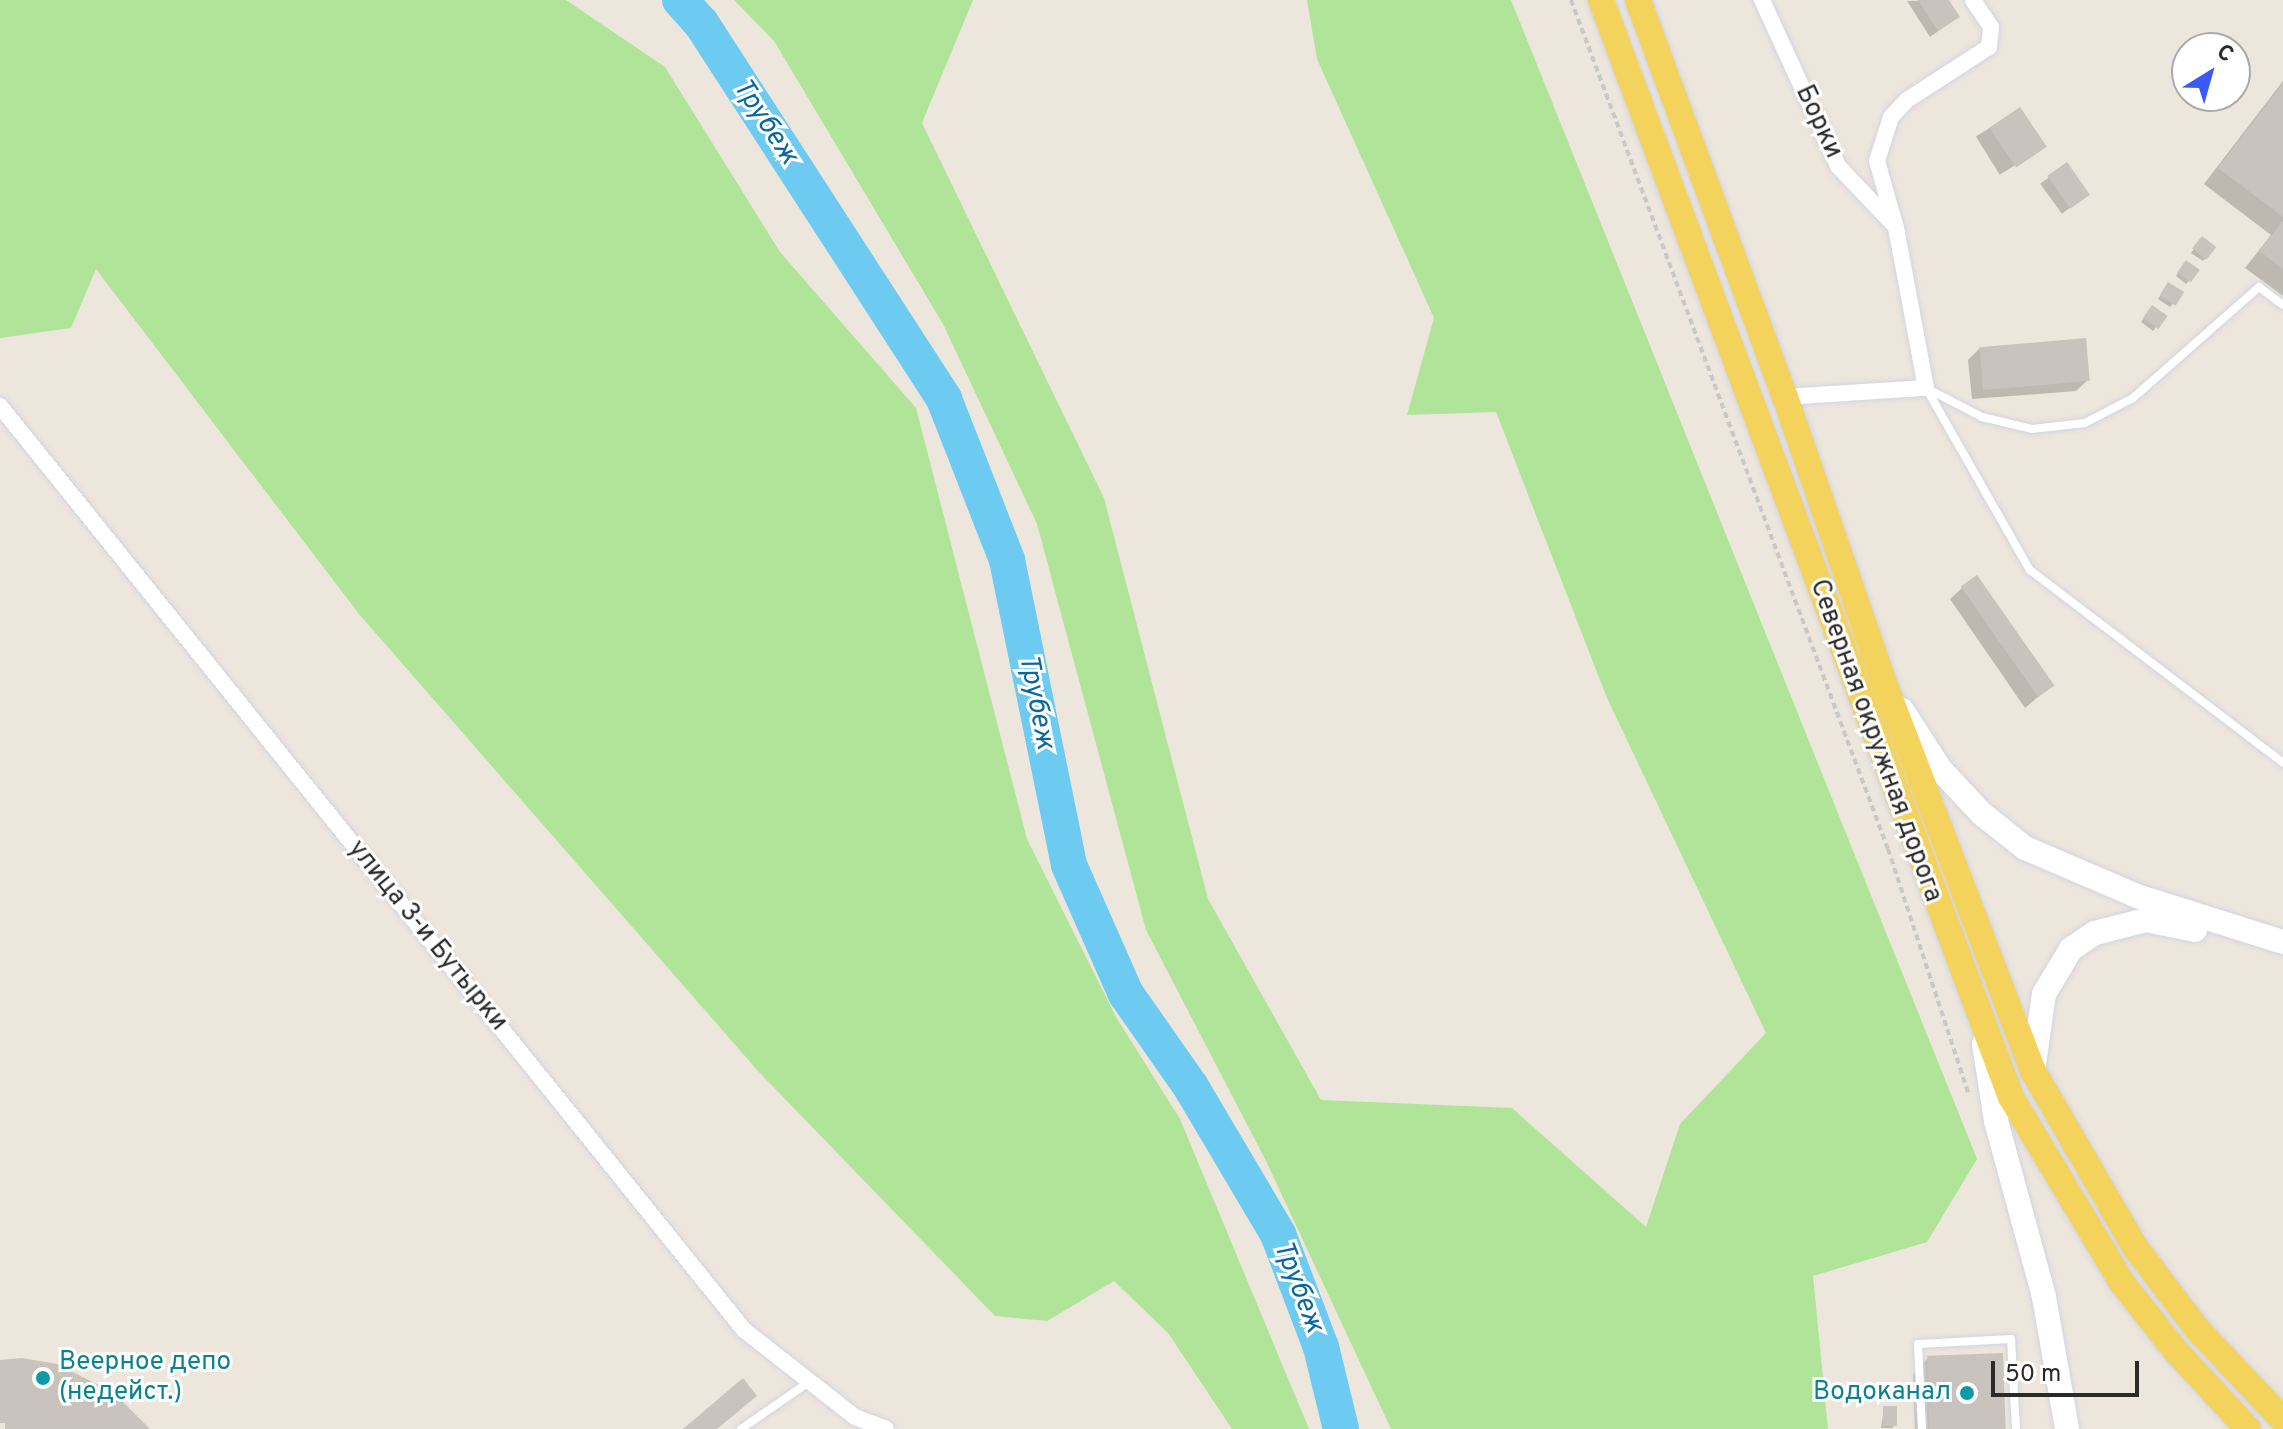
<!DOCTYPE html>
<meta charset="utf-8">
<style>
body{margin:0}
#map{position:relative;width:2283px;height:1429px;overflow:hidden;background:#ede6dc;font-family:Overpass,sans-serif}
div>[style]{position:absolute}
.green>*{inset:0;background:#b0e498}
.shadow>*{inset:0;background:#0003;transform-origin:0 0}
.river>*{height:36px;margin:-18px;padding:0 18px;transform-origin:18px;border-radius:18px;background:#6dcaf0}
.building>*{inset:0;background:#c8c3bc;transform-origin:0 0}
.path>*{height:4px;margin-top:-2px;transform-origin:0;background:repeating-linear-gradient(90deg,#c8c8c8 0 6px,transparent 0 10px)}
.roads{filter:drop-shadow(0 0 2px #d1d4e3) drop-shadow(0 0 2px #d1d4e3)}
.lane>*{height:8px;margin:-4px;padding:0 4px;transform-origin:4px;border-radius:4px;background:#fff}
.street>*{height:16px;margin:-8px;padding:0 8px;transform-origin:8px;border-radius:8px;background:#fff}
.secondary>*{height:24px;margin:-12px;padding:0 12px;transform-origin:12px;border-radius:12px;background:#fff}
.primary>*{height:26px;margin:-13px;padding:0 13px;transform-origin:13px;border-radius:13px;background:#f3d35b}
.dots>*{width:22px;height:22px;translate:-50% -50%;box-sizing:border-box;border:4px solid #fff;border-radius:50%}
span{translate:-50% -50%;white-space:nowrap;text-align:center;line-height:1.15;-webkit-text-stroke:6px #fff;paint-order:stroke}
.street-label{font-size:26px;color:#2a2a2a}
.culture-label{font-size:26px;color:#0d838f}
.left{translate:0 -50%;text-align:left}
.right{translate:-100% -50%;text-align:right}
.water-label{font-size:28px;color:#0b689e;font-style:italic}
.north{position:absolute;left:2171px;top:32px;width:80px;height:80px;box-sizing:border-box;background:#fff;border:2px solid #aaa;border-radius:50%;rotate:37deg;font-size:22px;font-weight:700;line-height:32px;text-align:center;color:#2a2a2a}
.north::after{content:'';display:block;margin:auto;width:28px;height:36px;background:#3959fd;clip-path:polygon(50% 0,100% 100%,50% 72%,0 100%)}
.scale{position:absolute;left:1991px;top:1361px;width:148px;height:36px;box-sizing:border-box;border:4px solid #2a2a2a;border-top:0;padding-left:10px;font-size:24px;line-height:28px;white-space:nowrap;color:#2a2a2a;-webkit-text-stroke:6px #fff;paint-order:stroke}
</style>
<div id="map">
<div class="green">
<i style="clip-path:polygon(0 0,566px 0,665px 67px,780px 252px,916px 408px,1027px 839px,1116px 1017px,1180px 1119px,1309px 1429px,1232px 1429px,1168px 1333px,1114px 1281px,1047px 1321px,995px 1316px,758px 1071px,359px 614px,96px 269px,71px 328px,0 338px)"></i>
<i style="clip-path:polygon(734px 0,973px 0,922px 123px,1104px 498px,1208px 899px,1321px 1100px,1512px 1108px,1646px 1227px,1680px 1124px,1766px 1033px,1607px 698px,1496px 412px,1407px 415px,1434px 318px,1317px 59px,1307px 0,1511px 0,1977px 1159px,1927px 1242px,1813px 1276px,1828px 1429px,1391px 1429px,1266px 1161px,1146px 930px,1037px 524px,943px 324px,774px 41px)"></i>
</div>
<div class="shadow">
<i style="clip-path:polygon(1947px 0,1958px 17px,1930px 37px,1907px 1px)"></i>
<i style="clip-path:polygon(2283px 81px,2283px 296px,2245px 268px,2271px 235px,2204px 184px)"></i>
<i style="left:2020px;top:109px;width:45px;height:52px;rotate:58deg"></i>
<i style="left:2066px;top:165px;width:37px;height:32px;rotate:54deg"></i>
<i style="clip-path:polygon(2199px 242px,2206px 258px,2203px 261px,2191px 253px)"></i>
<i style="clip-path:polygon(2183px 265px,2189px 281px,2186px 284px,2176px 276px)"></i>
<i style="clip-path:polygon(2166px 287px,2173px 304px,2170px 307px,2158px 299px)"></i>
<i style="clip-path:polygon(2150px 310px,2165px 316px,2153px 331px,2141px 322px)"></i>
<i style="clip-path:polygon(1980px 348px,2088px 380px,2076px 391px,1972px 399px,1968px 360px)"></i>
<i style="clip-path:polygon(1962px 588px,2051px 686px,2025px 708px,1950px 599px)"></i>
<i style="clip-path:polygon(1928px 1358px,2004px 1429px,1915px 1429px,1913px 1374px)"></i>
<i style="clip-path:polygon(1884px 1408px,1895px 1425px,1892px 1428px,1881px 1428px)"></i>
</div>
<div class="river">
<i style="left:680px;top:0;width:31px;rotate:48deg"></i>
<i style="left:701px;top:23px;width:448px;rotate:57.1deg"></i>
<i style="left:944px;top:399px;width:173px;rotate:68.6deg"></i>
<i style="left:1007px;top:560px;width:311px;rotate:78.5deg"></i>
<i style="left:1069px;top:865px;width:141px;rotate:66.2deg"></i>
<i style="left:1126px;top:994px;width:113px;rotate:55deg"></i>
<i style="left:1191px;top:1087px;width:171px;rotate:59.4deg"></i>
<i style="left:1278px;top:1234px;width:121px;rotate:69.2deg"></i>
<i style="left:1321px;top:1347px;width:84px;rotate:76.3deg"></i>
</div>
<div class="building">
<i style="clip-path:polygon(1918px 0,1949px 0,1960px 17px,1938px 31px)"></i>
<i style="clip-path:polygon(2283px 83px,2283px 217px,2218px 168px)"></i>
<i style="left:2020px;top:107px;width:48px;height:37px;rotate:56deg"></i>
<i style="left:2067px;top:162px;width:40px;height:24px;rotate:55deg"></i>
<i style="clip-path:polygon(2283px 221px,2283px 269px,2259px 251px)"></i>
<i style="left:2202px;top:236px;width:18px;height:16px;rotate:38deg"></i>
<i style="left:2186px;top:260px;width:17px;height:15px;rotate:36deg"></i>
<i style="left:2168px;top:282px;width:19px;height:16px;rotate:32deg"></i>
<i style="left:2152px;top:305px;width:19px;height:16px;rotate:35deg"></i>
<i style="left:2086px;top:338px;width:43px;height:107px;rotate:85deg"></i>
<i style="left:1977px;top:575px;width:135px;height:20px;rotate:55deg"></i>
<i style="left:2003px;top:1353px;width:76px;height:76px;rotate:88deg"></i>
<i style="clip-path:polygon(22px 1358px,57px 1364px,114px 1393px,150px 1429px,5px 1429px,5px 1423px,0 1423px,0 1360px)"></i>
<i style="clip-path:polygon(743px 1378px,757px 1396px,717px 1429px,683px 1429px)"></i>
<i style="left:1883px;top:1406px;width:14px;height:20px"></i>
</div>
<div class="path">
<i style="left:1571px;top:0;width:906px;rotate:69.53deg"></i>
<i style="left:1888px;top:849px;width:260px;rotate:71.8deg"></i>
</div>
<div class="roads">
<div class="lane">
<i style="left:1926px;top:388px;width:210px;rotate:60.3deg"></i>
<i style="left:2030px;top:570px;width:318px;rotate:37.3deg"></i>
<i style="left:1926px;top:388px;width:63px;rotate:27.4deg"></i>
<i style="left:1982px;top:417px;width:51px;rotate:13.5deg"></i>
<i style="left:2032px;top:429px;width:53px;rotate:-6.5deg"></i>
<i style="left:2085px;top:423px;width:54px;rotate:-27.5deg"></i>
<i style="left:2133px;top:398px;width:168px;rotate:-41.4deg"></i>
<i style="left:2259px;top:287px;width:30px;rotate:37deg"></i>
<i style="left:741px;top:1429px;width:83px;rotate:-34.7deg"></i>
<i style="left:1922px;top:1429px;width:85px;rotate:-92.7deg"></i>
<i style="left:1918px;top:1344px;width:93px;rotate:-3.1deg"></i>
<i style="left:2011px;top:1339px;width:90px;rotate:86.8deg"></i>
</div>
<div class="street">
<i style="left:1762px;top:0;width:183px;rotate:65.4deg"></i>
<i style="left:1838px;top:166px;width:79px;rotate:46.5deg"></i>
<i style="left:1785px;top:397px;width:141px;rotate:-3.7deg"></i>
<i style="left:1926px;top:388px;width:163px;rotate:-100.6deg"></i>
<i style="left:1896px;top:228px;width:70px;rotate:-105.8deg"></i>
<i style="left:1877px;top:161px;width:46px;rotate:-72.3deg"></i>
<i style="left:1891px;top:117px;width:23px;rotate:-47deg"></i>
<i style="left:1907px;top:100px;width:98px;rotate:-32.9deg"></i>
<i style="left:1989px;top:47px;width:20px;rotate:-84deg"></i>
<i style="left:1991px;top:27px;width:32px;rotate:-124deg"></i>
<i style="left:0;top:406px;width:1186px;rotate:51.16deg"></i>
<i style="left:744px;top:1330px;width:141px;rotate:38.1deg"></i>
<i style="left:855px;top:1417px;width:33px;rotate:21deg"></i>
</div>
<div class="secondary">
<i style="left:1902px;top:710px;width:70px;rotate:57.2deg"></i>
<i style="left:1940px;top:769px;width:62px;rotate:47deg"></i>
<i style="left:1982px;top:814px;width:55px;rotate:38.3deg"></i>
<i style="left:2025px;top:848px;width:122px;rotate:23.2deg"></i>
<i style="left:2137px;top:896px;width:153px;rotate:17.5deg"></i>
<i style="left:1984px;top:1044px;width:78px;rotate:81.1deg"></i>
<i style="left:1996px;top:1121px;width:182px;rotate:74.7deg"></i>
<i style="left:2044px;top:1297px;width:134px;rotate:80.1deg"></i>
<i style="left:2033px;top:1071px;width:78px;rotate:-81.9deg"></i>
<i style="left:2044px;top:994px;width:52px;rotate:-59deg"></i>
<i style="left:2071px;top:949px;width:29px;rotate:-34deg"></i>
<i style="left:2095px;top:933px;width:53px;rotate:-14.3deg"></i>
<i style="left:2146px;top:920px;width:50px;rotate:11.5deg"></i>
</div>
<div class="primary">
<i style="left:1601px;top:0;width:1171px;rotate:69.51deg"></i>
<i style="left:2011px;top:1097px;width:218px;rotate:59.1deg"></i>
<i style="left:2123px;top:1284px;width:85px;rotate:51.7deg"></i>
<i style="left:2176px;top:1351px;width:106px;rotate:47.3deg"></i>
<i style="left:1638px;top:0;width:423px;rotate:69.7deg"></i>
<i style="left:1785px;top:397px;width:303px;rotate:70.9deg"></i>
<i style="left:1884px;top:683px;width:416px;rotate:69deg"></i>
<i style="left:2033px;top:1071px;width:203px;rotate:59.9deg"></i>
<i style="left:2135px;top:1247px;width:103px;rotate:52.9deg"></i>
<i style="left:2197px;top:1329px;width:125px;rotate:46.6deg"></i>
</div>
</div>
<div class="dots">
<i style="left:43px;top:1378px;background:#0f9aa8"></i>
<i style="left:1967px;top:1393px;background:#0f9aa8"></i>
</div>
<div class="street-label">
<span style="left:1818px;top:122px;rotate:65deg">Борки</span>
<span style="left:1875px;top:741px;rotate:70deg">Северная окружная дорога</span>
<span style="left:427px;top:936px;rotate:51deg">улица 3-и Бутырки</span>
</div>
<div class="culture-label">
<span class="left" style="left:59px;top:1378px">Веерное депо<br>(недейст.)</span>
<span class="right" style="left:1951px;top:1393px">Водоканал</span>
</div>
<div class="water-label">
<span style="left:765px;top:122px;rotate:57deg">Трубеж</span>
<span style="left:1036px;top:702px;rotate:79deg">Трубеж</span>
<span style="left:1298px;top:1287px;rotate:69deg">Трубеж</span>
</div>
<div class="north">С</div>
<div class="scale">50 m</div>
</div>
